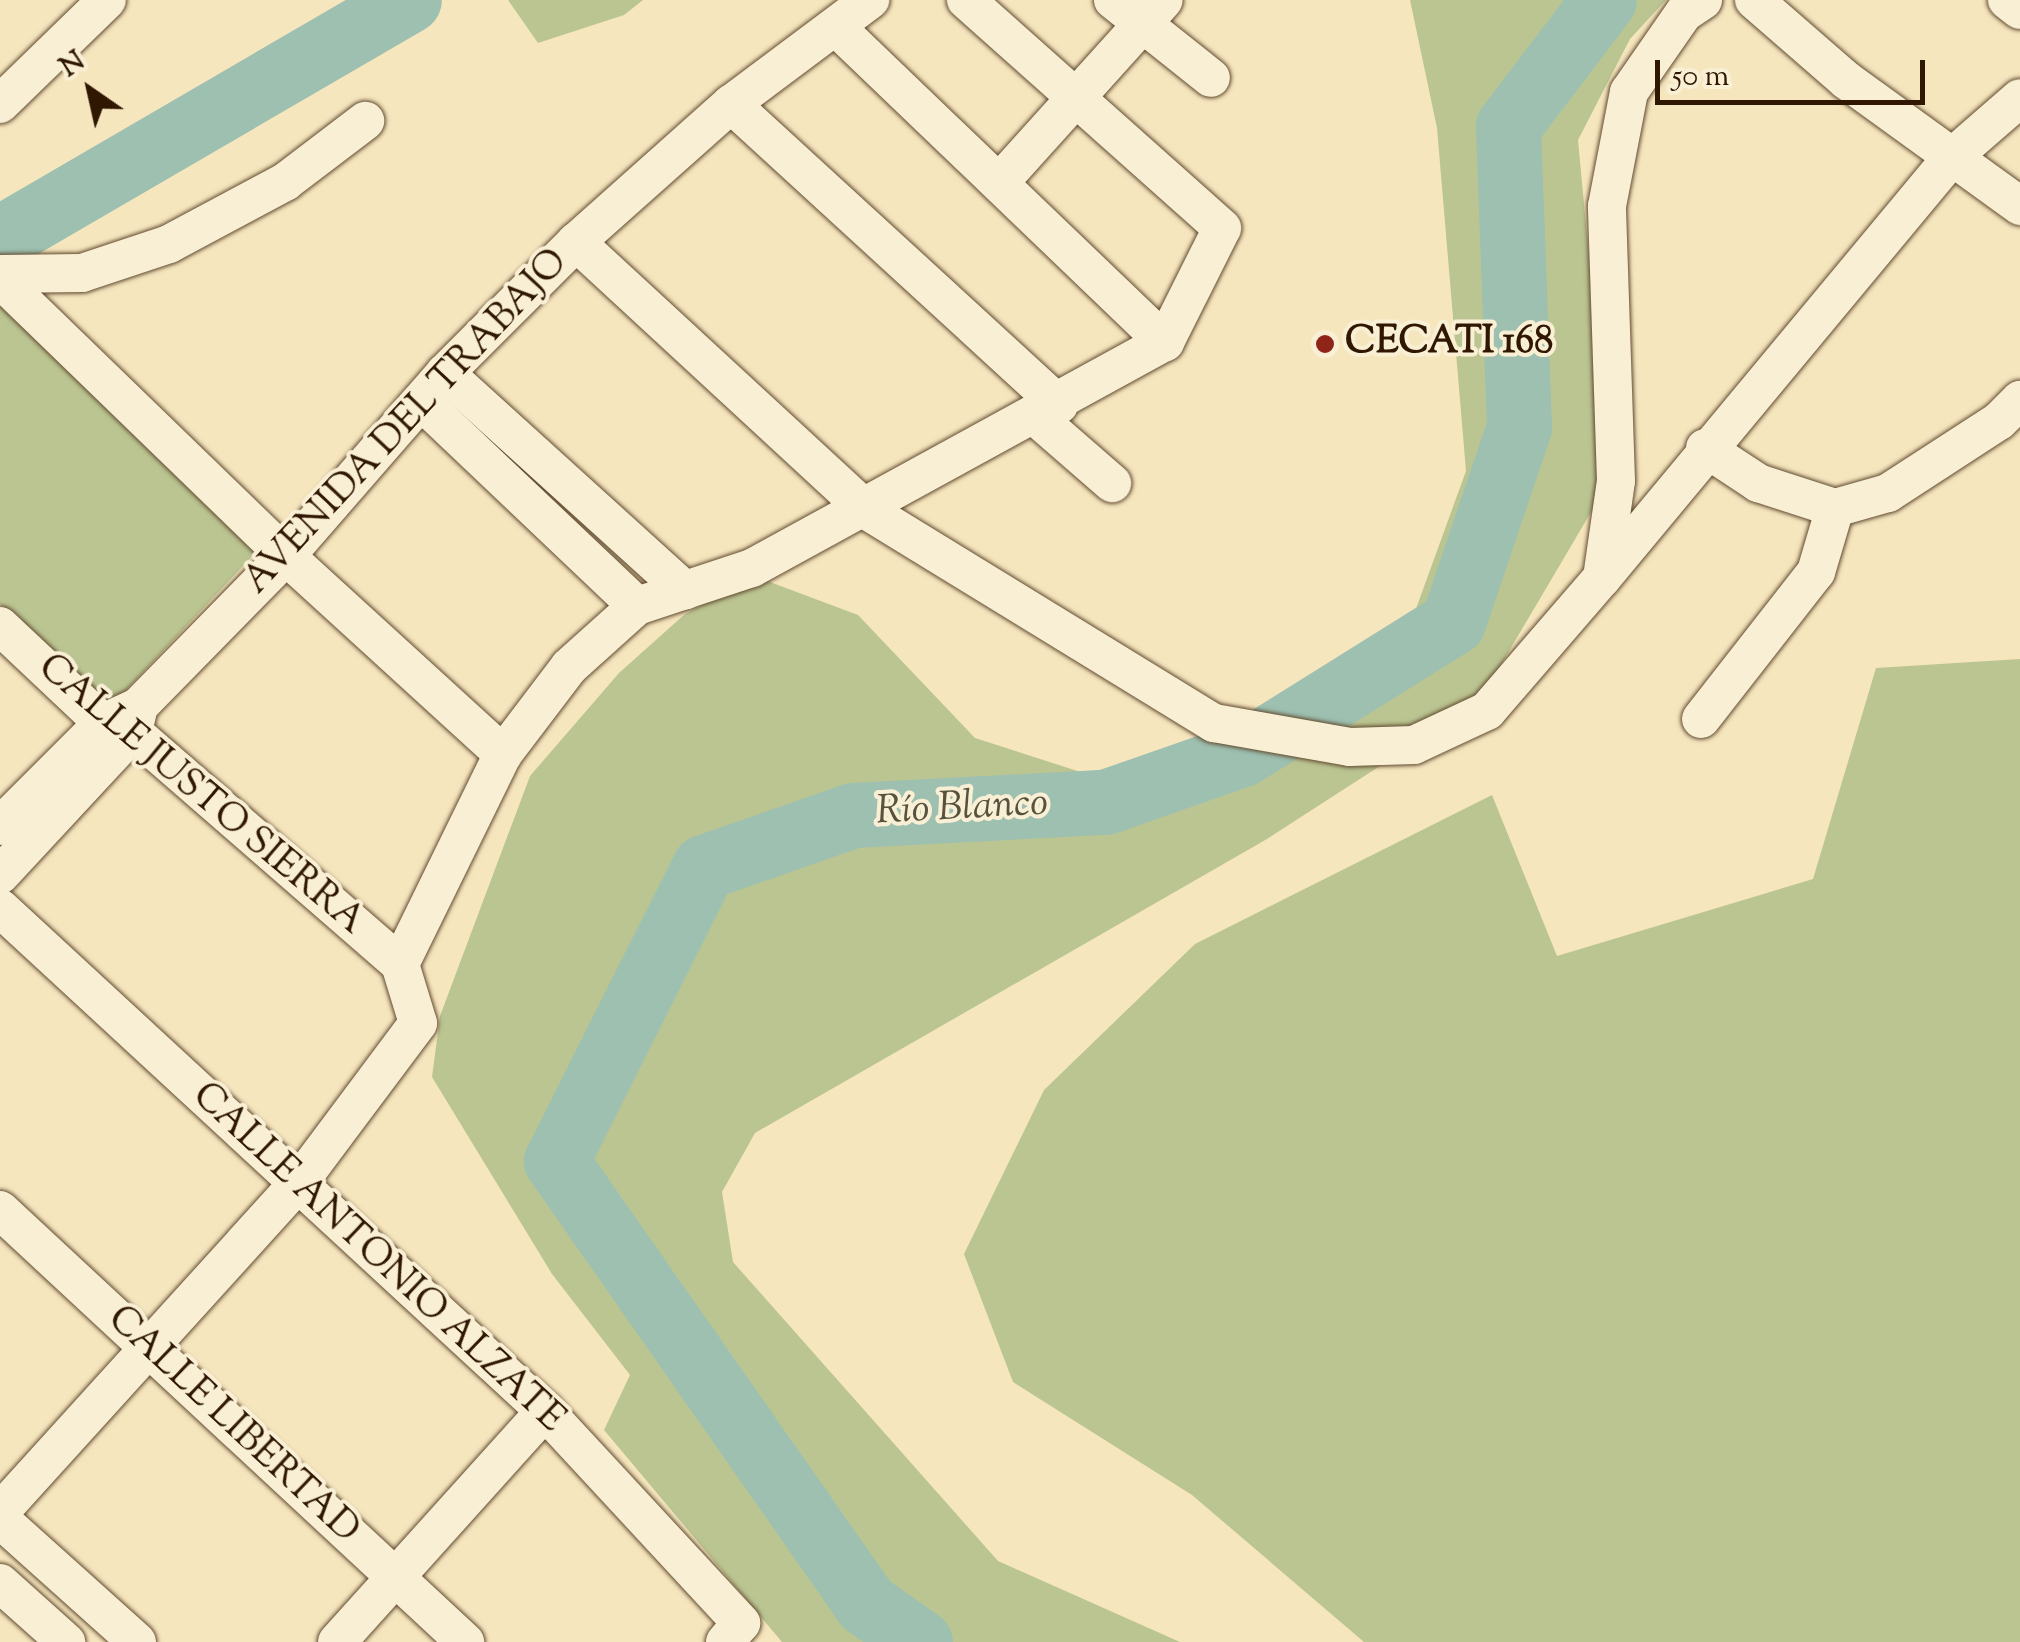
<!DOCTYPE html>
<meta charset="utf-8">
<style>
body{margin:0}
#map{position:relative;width:2020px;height:1642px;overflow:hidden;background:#f6e6be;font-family:"Sorts Mill Goudy",serif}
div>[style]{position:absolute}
.green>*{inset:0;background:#bbc592}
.river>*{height:65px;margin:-32.5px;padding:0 32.5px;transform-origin:32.5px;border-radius:32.5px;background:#9dc0b0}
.roads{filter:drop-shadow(0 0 2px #614b30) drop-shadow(0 0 2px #614b30)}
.street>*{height:38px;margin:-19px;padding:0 19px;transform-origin:19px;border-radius:19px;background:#f9efd5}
.dots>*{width:28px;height:28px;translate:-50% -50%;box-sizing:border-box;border:5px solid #f9efd5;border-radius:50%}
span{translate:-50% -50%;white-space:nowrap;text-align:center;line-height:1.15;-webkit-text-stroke:8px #f9efd5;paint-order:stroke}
.poi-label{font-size:38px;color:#2f1701;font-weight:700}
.left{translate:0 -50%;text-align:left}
.street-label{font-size:38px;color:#2f1701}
.water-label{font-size:40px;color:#56523e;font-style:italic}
.north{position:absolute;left:40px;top:40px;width:100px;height:100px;-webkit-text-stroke:8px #f9efd5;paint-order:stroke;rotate:326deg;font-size:28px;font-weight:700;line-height:40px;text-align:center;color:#2f1701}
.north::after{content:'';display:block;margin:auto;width:35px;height:45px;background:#2f1701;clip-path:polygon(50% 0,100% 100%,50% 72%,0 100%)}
.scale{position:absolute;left:1655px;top:60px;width:270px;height:45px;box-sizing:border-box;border:5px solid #2f1701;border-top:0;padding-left:12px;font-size:30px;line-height:35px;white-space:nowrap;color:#2f1701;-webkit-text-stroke:8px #f9efd5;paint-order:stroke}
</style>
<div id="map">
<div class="green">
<i style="clip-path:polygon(508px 0,643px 0,624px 15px,538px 43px)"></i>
<i style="clip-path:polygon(1410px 0,1666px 0,1630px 39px,1578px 140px,1610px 480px,1479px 702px,1267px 839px,755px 1133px,722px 1192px,733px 1262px,998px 1561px,1180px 1642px,782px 1642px,604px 1430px,630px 1375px,552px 1274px,432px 1077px,440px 1016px,530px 776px,619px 673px,685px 614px,757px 577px,858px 615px,975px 738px,1093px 776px,1306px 716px,1409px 628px,1466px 471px,1437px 128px)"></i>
<i style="clip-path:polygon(0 301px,262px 546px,110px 707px,0 604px)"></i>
<i style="clip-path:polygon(2020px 659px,2020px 1642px,1364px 1642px,1192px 1495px,1013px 1382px,964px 1254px,1044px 1090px,1195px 944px,1492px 795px,1557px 956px,1813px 879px,1876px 668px)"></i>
</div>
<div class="river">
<i style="left:0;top:238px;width:473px;rotate:-30.2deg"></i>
<i style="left:920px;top:1642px;width:66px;rotate:-144.9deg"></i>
<i style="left:866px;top:1604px;width:541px;rotate:-124.98deg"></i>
<i style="left:556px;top:1161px;width:329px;rotate:-63.3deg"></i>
<i style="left:704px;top:867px;width:158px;rotate:-19.2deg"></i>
<i style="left:853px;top:815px;width:252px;rotate:-3deg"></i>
<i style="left:1105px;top:802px;width:145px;rotate:-19.3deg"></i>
<i style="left:1242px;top:754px;width:249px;rotate:-32deg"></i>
<i style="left:1453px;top:622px;width:206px;rotate:-71.3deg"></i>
<i style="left:1519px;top:427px;width:301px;rotate:-92.1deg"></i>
<i style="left:1508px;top:126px;width:158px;rotate:-52.7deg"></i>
</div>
<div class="roads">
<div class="street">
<i style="left:1113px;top:0;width:125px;rotate:38.5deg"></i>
<i style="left:1754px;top:0;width:122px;rotate:41deg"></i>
<i style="left:1846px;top:80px;width:215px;rotate:35.9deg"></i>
<i style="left:2007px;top:0;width:16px;rotate:38deg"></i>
<i style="left:837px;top:28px;width:454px;rotate:43.8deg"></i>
<i style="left:0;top:104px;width:149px;rotate:-44.2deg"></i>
<i style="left:731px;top:104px;width:445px;rotate:42.5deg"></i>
<i style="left:999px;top:183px;width:246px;rotate:-48deg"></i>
<i style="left:576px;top:242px;width:395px;rotate:42.7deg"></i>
<i style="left:866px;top:510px;width:408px;rotate:31.5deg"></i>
<i style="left:1214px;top:723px;width:138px;rotate:10deg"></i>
<i style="left:1350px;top:747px;width:64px;rotate:-1.8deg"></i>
<i style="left:1414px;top:745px;width:81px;rotate:-25deg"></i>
<i style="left:1487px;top:711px;width:176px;rotate:-49.2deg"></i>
<i style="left:1602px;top:578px;width:98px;rotate:-81.8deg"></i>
<i style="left:1616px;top:481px;width:275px;rotate:-91.9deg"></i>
<i style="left:1607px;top:206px;width:116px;rotate:-79.1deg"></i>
<i style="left:1629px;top:92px;width:96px;rotate:-55.2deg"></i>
<i style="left:1684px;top:13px;width:23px;rotate:-34deg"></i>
<i style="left:0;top:274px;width:82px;rotate:-0.7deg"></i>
<i style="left:82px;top:273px;width:92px;rotate:-18.4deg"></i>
<i style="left:169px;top:244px;width:132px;rotate:-28.1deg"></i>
<i style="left:285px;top:182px;width:101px;rotate:-37.3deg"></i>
<i style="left:0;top:279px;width:398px;rotate:44.1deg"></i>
<i style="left:286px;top:556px;width:294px;rotate:42.4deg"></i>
<i style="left:445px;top:373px;width:324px;rotate:42.2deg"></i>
<i style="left:421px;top:401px;width:298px;rotate:43.5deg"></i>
<i style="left:1036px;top:417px;width:101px;rotate:41deg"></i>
<i style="left:1705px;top:448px;width:64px;rotate:33.4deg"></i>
<i style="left:1758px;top:483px;width:81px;rotate:18deg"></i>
<i style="left:1835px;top:508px;width:55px;rotate:-15.8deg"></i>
<i style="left:1888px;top:493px;width:132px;rotate:-33deg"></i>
<i style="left:1999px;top:421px;width:30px;rotate:-45deg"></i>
<i style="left:1602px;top:578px;width:546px;rotate:-50.28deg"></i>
<i style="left:1951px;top:158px;width:91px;rotate:-41deg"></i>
<i style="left:0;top:626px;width:141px;rotate:43.3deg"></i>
<i style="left:103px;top:723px;width:31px;rotate:17deg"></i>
<i style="left:133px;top:732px;width:354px;rotate:41deg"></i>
<i style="left:1701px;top:719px;width:187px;rotate:-52deg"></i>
<i style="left:1816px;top:572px;width:67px;rotate:-73.5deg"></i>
<i style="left:0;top:826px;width:146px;rotate:-45deg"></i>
<i style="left:103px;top:723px;width:40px;rotate:-25deg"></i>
<i style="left:139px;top:706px;width:210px;rotate:-45.6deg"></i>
<i style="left:286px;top:556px;width:242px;rotate:-49deg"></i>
<i style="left:445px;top:373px;width:185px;rotate:-45deg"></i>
<i style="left:576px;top:242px;width:208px;rotate:-41.7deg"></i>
<i style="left:731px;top:104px;width:174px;rotate:-36.8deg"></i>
<i style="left:0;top:875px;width:195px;rotate:-47.1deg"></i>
<i style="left:133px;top:732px;width:23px;rotate:-77deg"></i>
<i style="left:0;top:908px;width:742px;rotate:42.71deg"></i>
<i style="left:545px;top:1411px;width:289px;rotate:47.2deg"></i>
<i style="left:741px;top:1623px;width:25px;rotate:130deg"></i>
<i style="left:0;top:1210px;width:635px;rotate:42.89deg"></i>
<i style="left:0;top:1512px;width:442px;rotate:-47.8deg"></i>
<i style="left:297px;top:1185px;width:202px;rotate:-53.2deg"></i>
<i style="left:418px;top:1023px;width:62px;rotate:-107deg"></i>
<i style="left:400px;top:964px;width:234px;rotate:-63.9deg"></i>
<i style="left:503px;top:754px;width:109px;rotate:-52.8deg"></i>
<i style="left:569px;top:667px;width:91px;rotate:-41.9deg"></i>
<i style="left:637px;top:606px;width:121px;rotate:-18.3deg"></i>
<i style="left:752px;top:568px;width:471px;rotate:-28.7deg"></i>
<i style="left:1165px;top:342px;width:127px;rotate:-63.4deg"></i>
<i style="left:1222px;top:228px;width:343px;rotate:-138.3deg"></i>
<i style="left:0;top:1519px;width:184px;rotate:41.9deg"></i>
<i style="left:0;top:1583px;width:89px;rotate:41.8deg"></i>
<i style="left:337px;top:1642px;width:311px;rotate:-48deg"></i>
</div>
</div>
<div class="dots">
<i style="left:1325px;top:344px;background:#8f2418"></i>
</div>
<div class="poi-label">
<span class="left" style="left:1345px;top:344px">CECATI 168</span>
</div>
<div class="street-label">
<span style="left:407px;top:423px;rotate:-47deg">AVENIDA DEL TRABAJO</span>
<span style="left:200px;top:796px;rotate:40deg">CALLE JUSTO SIERRA</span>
<span style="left:377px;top:1259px;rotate:43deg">CALLE ANTONIO ALZATE</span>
<span style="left:232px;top:1426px;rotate:43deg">CALLE LIBERTAD</span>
</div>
<div class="water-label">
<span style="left:962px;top:809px;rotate:-3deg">Río Blanco</span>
</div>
<div class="north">N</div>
<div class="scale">50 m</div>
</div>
